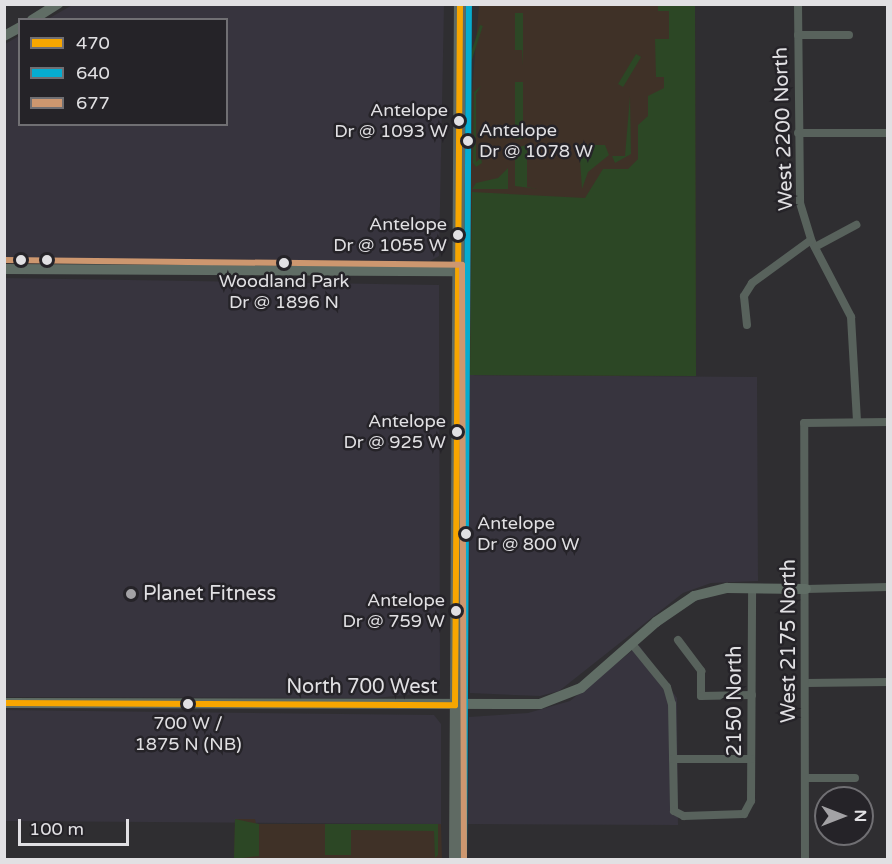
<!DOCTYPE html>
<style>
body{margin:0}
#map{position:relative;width:892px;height:864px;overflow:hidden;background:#2f2e31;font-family:"Varela Round",sans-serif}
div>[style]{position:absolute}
.built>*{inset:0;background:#37343e}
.education>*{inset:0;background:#3f3127}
.green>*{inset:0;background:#2c4725;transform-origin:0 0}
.street>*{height:8px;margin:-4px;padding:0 4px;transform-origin:4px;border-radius:4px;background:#58625c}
.secondary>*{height:10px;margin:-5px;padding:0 5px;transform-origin:5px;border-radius:5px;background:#606d65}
.primary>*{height:12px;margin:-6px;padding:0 6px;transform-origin:6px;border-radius:6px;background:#5f6a63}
.bus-1>*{height:6px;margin:-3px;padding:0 3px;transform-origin:3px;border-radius:3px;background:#f7a600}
.bus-2>*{height:6px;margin:-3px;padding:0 3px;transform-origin:3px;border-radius:3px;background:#06acd0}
.bus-3>*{height:6px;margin:-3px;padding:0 3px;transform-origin:3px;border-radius:3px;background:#cd976f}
.dots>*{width:16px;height:16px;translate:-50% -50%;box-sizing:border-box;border:3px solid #252328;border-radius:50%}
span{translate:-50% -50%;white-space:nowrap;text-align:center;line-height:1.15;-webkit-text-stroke:5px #252328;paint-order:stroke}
.bus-label{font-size:18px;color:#e1e0e3}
.right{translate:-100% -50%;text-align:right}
.left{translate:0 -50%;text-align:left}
.street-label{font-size:20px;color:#e1e0e3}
.poi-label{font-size:20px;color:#e1e0e3}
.frame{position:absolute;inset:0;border:6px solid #e1e0e3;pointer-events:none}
.legend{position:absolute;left:18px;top:18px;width:210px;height:108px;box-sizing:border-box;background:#252328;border:2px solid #706f73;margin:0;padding:8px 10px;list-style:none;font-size:18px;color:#e1e0e3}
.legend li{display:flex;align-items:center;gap:12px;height:30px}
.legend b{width:30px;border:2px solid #706f73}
.north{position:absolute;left:814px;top:786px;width:60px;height:60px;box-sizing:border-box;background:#252328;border:2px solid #706f73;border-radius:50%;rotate:90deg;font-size:16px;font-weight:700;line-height:24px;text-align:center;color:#e1e0e3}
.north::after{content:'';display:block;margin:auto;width:21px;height:27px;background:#a3a2a5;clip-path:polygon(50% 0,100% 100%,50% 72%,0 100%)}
.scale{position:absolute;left:18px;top:819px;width:111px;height:27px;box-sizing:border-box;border:3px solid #e1e0e3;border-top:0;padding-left:8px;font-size:18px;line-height:21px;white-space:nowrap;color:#e1e0e3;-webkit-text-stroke:4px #252328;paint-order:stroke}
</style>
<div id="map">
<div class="built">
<i style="clip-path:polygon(74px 4px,444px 5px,439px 256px,430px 261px,5px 258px,5px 44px,19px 36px,20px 124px,226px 124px,226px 20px,48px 19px)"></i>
<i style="clip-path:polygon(4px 278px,439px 285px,440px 678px,435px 692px,376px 698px,5px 697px)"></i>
<i style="clip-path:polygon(468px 375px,757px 377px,758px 581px,711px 583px,683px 593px,559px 691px,540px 696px,470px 693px)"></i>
<i style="clip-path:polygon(639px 645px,677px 698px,678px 825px,468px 824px,469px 717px,528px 713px,570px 701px)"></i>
<i style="clip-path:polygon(4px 710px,434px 715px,441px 724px,441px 824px,5px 821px)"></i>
</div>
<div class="education">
<i style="clip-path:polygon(479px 5px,695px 5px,696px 376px,468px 375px,472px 92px)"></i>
<i style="clip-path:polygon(235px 819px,255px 819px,256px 824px,441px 824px,442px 859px,234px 860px)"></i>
</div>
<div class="green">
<i style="clip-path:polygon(658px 5px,695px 5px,696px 376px,470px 375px,472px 192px,585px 198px,603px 169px,628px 169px,638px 159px,638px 125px,648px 116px,648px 96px,664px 88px,664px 77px,656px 77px,655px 39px,669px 39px,669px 11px,658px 11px)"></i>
<i style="clip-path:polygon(515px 13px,523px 13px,523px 66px,522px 50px,515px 50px)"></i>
<i style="left:480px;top:25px;width:3px;height:48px;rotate:18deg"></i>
<i style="left:636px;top:54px;width:6px;height:35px;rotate:31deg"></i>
<i style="left:515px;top:82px;width:8px;height:57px"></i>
<i style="clip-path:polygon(481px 86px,476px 94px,476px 162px,481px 158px,482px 163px,476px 167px,473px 163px,474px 92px)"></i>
<i style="clip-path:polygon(630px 96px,631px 154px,615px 163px,612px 156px,625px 156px)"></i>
<i style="clip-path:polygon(527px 145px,527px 187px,538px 189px,515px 186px,515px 148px)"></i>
<i style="clip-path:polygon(579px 145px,605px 145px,609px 155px,588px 172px,582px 189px)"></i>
<i style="clip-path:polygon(508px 168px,508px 189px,472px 189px,476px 183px,498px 178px)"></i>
<i style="clip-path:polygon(235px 819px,259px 824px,259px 856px,234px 859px)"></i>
<i style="clip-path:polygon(325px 824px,438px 824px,438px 855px,435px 858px,434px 831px,351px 830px,351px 855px,325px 855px)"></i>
</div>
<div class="street">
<i style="left:798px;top:4px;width:199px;rotate:89.4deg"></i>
<i style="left:800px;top:203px;width:39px;rotate:73deg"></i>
<i style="left:811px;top:240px;width:87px;rotate:62.5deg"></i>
<i style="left:851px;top:317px;width:104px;rotate:86.7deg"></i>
<i style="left:798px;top:35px;width:51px"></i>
<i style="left:798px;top:133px;width:90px"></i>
<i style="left:815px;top:247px;width:47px;rotate:-28.2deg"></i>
<i style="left:747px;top:325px;width:29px;rotate:-96deg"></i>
<i style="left:744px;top:296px;width:15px;rotate:-58deg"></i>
<i style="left:752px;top:283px;width:73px;rotate:-36.1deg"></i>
<i style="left:806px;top:589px;width:82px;rotate:-1.4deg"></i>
<i style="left:678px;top:640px;width:39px;rotate:53deg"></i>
<i style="left:701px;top:671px;width:25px;rotate:90deg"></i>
<i style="left:701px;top:696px;width:51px;rotate:-1.1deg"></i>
<i style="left:632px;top:644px;width:55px;rotate:50.9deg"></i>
<i style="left:667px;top:687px;width:18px;rotate:74deg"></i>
<i style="left:672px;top:704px;width:107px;rotate:88.9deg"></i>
<i style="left:674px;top:811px;width:11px;rotate:27deg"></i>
<i style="left:684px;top:816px;width:60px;rotate:-1.9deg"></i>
<i style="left:744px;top:814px;width:15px;rotate:-62deg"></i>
<i style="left:751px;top:801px;width:213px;rotate:-89.7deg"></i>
<i style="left:806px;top:683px;width:82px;rotate:-0.7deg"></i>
<i style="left:673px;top:759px;width:78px"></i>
<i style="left:806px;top:778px;width:49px"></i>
<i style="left:805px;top:860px;width:437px;rotate:-90.1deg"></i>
<i style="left:804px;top:423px;width:84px;rotate:-0.7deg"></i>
</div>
<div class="secondary">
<i style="left:32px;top:20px;width:31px;rotate:-32deg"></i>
<i style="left:4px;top:36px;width:18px;rotate:-29deg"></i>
<i style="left:4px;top:269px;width:451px;rotate:0.3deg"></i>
<i style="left:4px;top:703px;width:536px;rotate:0.11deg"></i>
<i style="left:540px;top:704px;width:44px;rotate:-21.3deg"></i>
<i style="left:581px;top:688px;width:100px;rotate:-41.3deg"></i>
<i style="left:656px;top:622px;width:46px;rotate:-34.4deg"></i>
<i style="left:694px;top:596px;width:34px;rotate:-14deg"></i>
<i style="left:727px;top:588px;width:79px;rotate:0.7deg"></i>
</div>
<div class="primary">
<i style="left:455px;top:860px;width:856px;rotate:-89.67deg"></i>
</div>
<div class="bus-1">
<i style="left:4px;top:703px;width:451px;rotate:0.3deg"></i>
<i style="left:455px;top:705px;width:701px;rotate:-89.59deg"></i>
</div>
<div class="bus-2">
<i style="left:464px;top:860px;width:856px;rotate:-89.67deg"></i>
</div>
<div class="bus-3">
<i style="left:4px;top:260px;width:458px;rotate:0.6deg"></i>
<i style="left:462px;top:265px;width:595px;rotate:89.81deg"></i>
</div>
<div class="dots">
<i style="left:459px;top:121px;background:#e1e0e3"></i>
<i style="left:468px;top:141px;background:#e1e0e3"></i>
<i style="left:458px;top:235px;background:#e1e0e3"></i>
<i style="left:21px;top:260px;background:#e1e0e3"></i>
<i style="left:47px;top:260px;background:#e1e0e3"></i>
<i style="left:284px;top:263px;background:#e1e0e3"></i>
<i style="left:457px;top:432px;background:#e1e0e3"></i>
<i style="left:466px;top:534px;background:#e1e0e3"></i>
<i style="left:131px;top:594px;background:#a3a2a5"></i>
<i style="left:456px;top:611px;background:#e1e0e3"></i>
<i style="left:188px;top:704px;background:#e1e0e3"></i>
</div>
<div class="bus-label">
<span class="right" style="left:448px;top:121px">Antelope<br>Dr @ 1093 W</span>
<span class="left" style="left:479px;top:141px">Antelope<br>Dr @ 1078 W</span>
<span class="right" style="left:447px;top:235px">Antelope<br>Dr @ 1055 W</span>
<span style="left:284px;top:292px">Woodland Park<br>Dr @ 1896 N</span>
<span class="right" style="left:446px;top:432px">Antelope<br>Dr @ 925 W</span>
<span class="left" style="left:477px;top:534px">Antelope<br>Dr @ 800 W</span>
<span class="right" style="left:445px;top:611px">Antelope<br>Dr @ 759 W</span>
<span style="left:188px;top:734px">700 W /<br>1875 N (NB)</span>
</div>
<div class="street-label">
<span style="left:784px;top:129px;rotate:-92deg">West 2200 North</span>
<span style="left:789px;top:641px;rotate:-90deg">West 2175 North</span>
<span style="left:362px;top:687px">North 700 West</span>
<span style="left:735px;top:701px;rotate:-90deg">2150 North</span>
</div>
<div class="poi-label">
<span class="left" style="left:143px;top:594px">Planet Fitness</span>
</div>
<div class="frame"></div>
<ul class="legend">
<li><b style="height:8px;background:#f7a600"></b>470</li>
<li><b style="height:8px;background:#06acd0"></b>640</li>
<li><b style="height:8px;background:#cd976f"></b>677</li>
</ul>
<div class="north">N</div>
<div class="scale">100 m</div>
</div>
